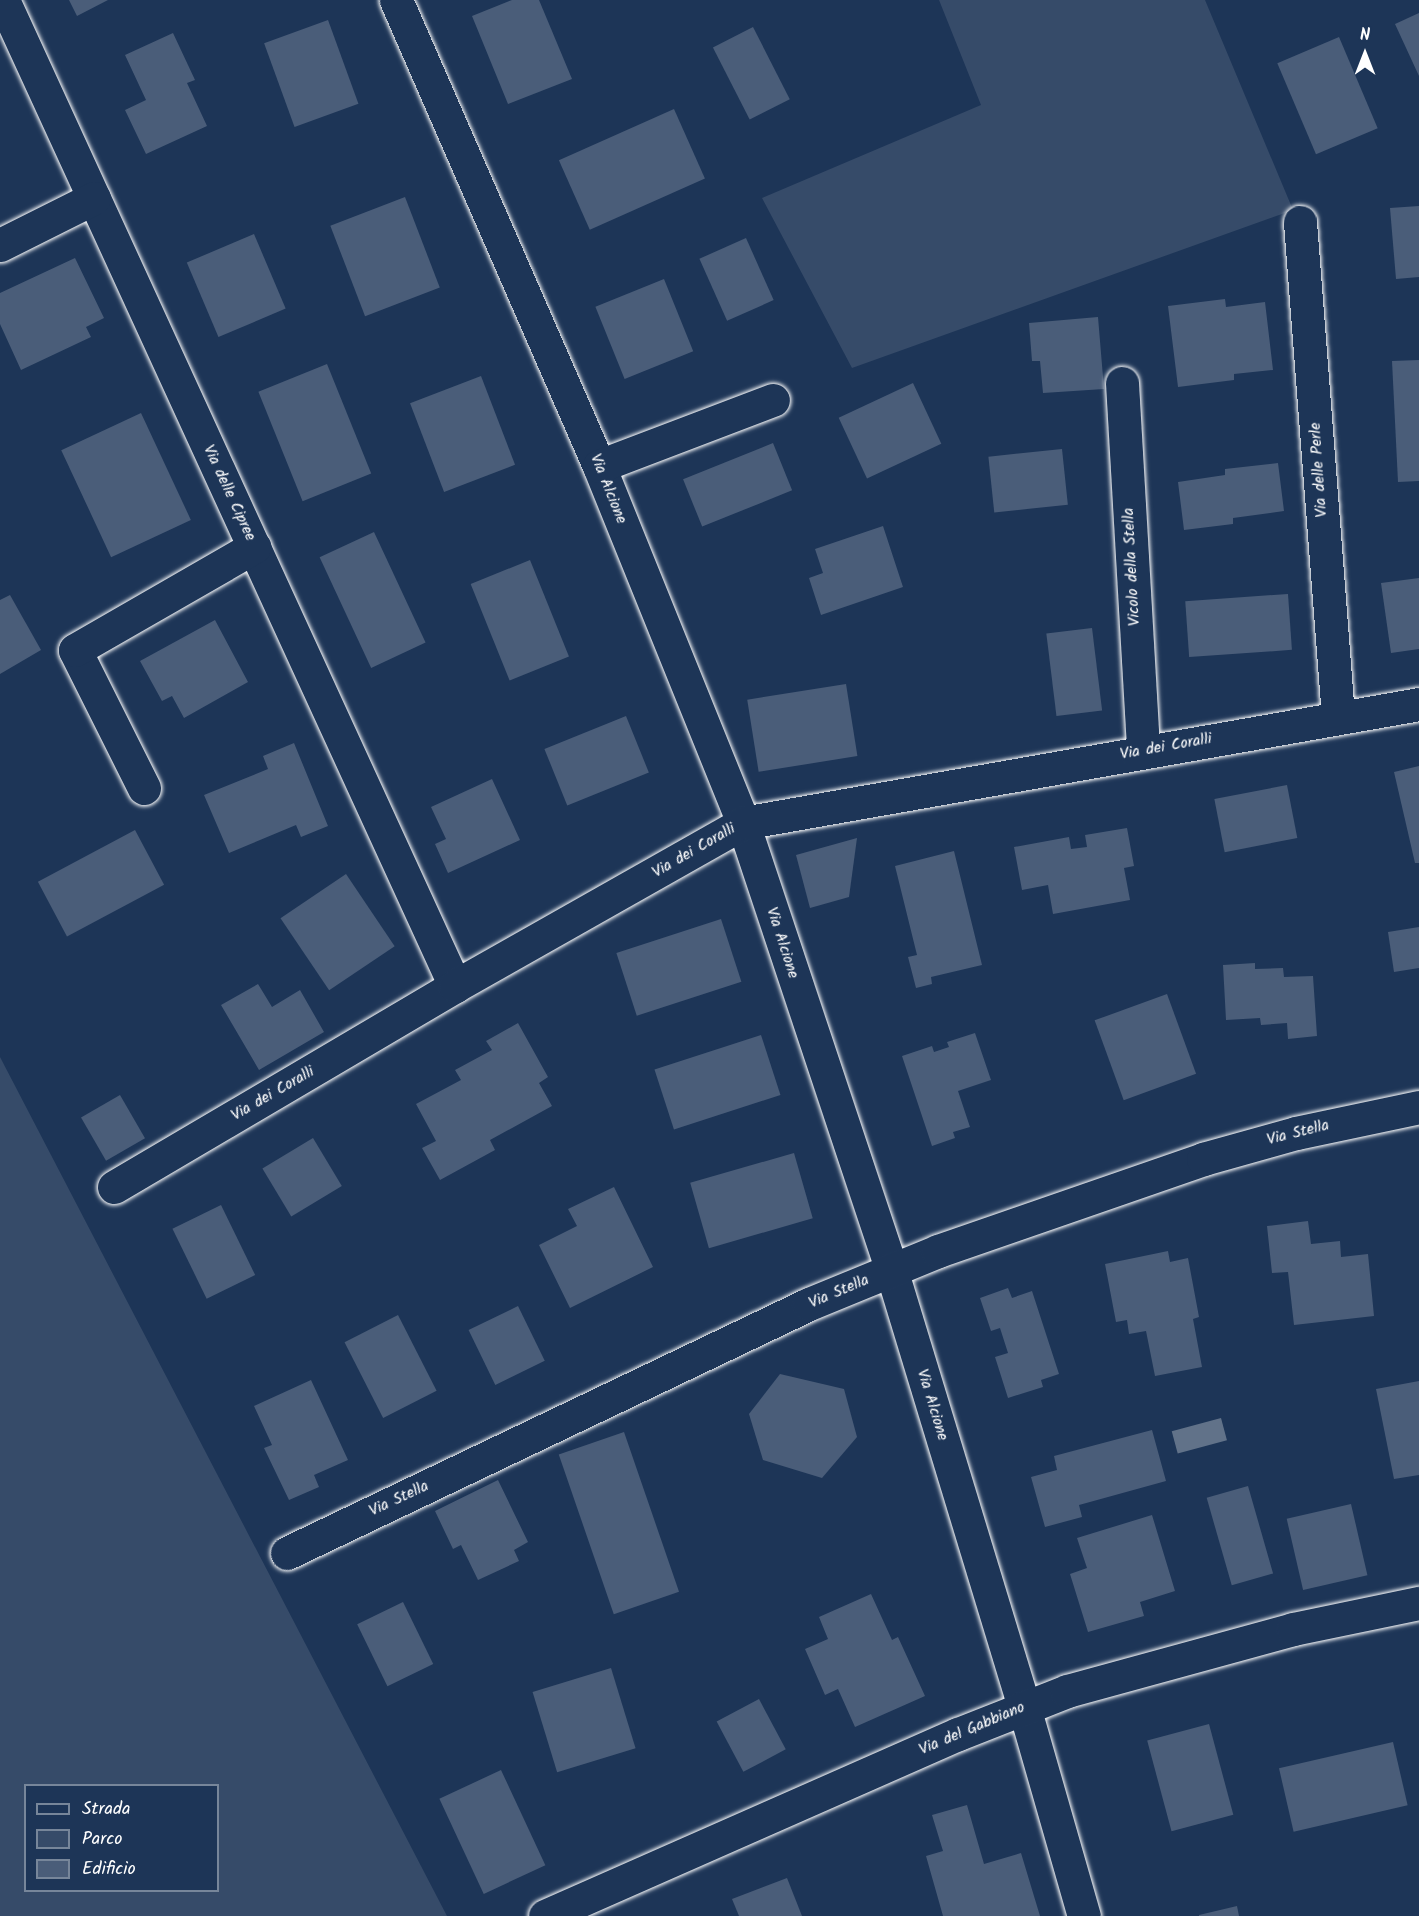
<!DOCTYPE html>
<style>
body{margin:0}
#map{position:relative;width:1419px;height:1916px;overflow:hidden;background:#1d3557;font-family:Kalam,sans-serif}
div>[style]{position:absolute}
.green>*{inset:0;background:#364b69}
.water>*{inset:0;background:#617289;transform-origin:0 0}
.building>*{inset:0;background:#4a5d79;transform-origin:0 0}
.roads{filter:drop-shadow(0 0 2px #fff) drop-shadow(0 0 2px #fff)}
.minor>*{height:33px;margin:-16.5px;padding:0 16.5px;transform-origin:16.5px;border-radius:16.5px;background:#1d3557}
span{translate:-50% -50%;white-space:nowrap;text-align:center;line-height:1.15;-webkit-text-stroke:5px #1d3557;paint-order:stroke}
.street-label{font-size:16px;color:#fff}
.legend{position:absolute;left:24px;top:1784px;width:195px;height:108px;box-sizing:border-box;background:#1d3557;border:2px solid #77869a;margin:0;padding:8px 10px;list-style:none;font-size:18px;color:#fff}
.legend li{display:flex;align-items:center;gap:12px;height:30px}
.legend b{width:30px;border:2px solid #77869a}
.north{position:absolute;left:1335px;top:24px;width:60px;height:60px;-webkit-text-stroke:4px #1d3557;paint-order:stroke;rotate:0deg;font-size:16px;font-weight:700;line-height:24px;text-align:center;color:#fff}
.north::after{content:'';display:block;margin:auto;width:21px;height:27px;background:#fff;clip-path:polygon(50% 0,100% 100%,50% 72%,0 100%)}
</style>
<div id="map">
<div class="green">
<i style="clip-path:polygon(939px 0,1205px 0,1293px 210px,852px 368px,762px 198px,981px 105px)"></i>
<i style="clip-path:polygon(evenodd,0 1057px,447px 1916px,0 1916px,0 1057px,26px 1786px,218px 1786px,218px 1890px,26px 1890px,26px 1786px)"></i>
</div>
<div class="water">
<i style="left:1221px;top:1418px;width:23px;height:51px;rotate:75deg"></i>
</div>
<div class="building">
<i style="clip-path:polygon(69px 0,108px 0,77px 16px)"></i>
<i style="clip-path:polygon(512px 0,539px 0,572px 79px,508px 104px,472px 16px)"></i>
<i style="clip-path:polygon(1419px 13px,1419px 76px,1395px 24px)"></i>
<i style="left:328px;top:20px;width:89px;height:68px;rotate:70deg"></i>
<i style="left:753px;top:27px;width:81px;height:45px;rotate:63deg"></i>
<i style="clip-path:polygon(173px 33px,195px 80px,187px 83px,207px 126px,146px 154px,125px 110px,146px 100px,125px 55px)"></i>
<i style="left:1339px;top:37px;width:99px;height:67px;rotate:67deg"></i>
<i style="left:674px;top:109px;width:76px;height:126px;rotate:66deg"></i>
<i style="left:405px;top:197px;width:97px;height:80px;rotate:69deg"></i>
<i style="clip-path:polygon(1419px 206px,1419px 277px,1396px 279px,1390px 208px)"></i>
<i style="left:254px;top:234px;width:81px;height:73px;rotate:67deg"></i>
<i style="left:746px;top:238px;width:68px;height:51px;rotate:66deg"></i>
<i style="clip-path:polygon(75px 258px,104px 318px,86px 327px,91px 337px,21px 370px,0 324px,0 293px)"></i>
<i style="left:664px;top:279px;width:78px;height:74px;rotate:68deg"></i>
<i style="clip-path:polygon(1225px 299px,1226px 307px,1265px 302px,1273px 370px,1234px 374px,1234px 380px,1178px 387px,1168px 306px)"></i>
<i style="clip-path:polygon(1098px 317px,1104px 389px,1043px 393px,1040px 361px,1032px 361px,1029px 323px)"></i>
<i style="clip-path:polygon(1419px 360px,1419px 481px,1398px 482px,1392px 361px)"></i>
<i style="left:327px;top:364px;width:118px;height:74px;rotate:68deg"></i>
<i style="left:481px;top:376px;width:95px;height:76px;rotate:69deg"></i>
<i style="left:913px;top:383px;width:67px;height:82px;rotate:65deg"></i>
<i style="left:141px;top:413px;width:118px;height:88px;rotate:65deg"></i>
<i style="left:773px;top:443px;width:51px;height:97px;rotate:68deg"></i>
<i style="left:1062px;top:449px;width:56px;height:74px;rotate:84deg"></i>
<i style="clip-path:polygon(1278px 463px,1284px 511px,1233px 518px,1233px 524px,1184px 530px,1178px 482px,1225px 475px,1225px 469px)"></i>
<i style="clip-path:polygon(883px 526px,903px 587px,821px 615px,809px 578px,823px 573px,815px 549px)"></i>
<i style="left:374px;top:532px;width:122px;height:60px;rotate:65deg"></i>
<i style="left:530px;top:560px;width:104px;height:64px;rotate:68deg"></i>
<i style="clip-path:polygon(1419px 578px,1419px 649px,1391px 653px,1381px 583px)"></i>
<i style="left:1288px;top:594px;width:56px;height:103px;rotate:86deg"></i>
<i style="clip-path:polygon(10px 595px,41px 650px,0 674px,0 600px)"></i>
<i style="clip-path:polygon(215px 620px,248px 682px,184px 718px,172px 696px,162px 701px,140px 661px)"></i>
<i style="left:1092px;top:628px;width:83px;height:46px;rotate:83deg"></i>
<i style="left:846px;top:684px;width:73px;height:100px;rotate:81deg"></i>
<i style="left:626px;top:716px;width:61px;height:88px;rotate:68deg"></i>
<i style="clip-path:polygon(294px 743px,328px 826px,301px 837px,296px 825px,229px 853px,204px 795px,268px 769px,263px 756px)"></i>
<i style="clip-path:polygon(1419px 766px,1419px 863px,1415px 863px,1394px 772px)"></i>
<i style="clip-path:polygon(492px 779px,520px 840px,448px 873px,435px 844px,446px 839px,431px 807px)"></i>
<i style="left:1287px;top:785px;width:54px;height:74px;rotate:79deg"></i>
<i style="clip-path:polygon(1127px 828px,1134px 866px,1124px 868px,1130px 900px,1053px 914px,1048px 885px,1022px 890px,1014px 847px,1069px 837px,1071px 849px,1087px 847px,1085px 835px)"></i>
<i style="left:135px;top:830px;width:62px;height:110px;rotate:62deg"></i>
<i style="clip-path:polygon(857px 838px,849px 897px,810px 908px,796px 855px)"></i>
<i style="clip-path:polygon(954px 851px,982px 965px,931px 977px,932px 984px,916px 988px,908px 957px,917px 955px,895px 866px)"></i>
<i style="left:346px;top:874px;width:87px;height:79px;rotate:56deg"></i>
<i style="left:721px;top:919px;width:66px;height:110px;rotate:72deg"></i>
<i style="clip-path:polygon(1419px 927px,1419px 968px,1394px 972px,1388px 932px)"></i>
<i style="clip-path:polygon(1255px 963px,1255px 969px,1283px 968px,1284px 977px,1313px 976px,1317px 1036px,1288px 1039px,1287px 1023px,1261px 1025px,1260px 1018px,1226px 1020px,1223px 965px)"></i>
<i style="clip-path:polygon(258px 984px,272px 1007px,300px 990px,324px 1032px,259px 1070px,221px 1005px)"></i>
<i style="left:1167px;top:994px;width:85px;height:77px;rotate:70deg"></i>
<i style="clip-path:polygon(518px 1023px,548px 1077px,539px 1083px,552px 1106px,490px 1140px,495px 1150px,440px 1180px,422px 1148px,436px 1141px,416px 1104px,461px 1080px,455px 1070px,492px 1050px,486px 1041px)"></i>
<i style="clip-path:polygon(975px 1033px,991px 1080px,958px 1091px,970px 1127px,953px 1132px,955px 1138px,932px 1146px,902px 1056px,932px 1046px,934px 1052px,949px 1047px,947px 1042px)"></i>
<i style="left:761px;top:1035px;width:63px;height:112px;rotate:72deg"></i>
<i style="left:120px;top:1095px;width:50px;height:45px;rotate:60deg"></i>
<i style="left:313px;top:1138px;width:56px;height:59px;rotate:59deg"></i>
<i style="left:794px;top:1153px;width:68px;height:108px;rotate:74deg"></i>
<i style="clip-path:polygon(614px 1187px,653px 1267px,570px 1308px,539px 1245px,577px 1226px,568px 1209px)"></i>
<i style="left:221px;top:1205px;width:78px;height:54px;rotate:64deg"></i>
<i style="clip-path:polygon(1308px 1221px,1311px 1244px,1340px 1241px,1341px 1257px,1368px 1254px,1374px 1316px,1294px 1325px,1288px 1272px,1272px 1273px,1267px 1226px)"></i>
<i style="clip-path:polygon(1168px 1251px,1170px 1262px,1188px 1258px,1199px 1317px,1193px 1319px,1202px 1367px,1155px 1376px,1146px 1331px,1129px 1334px,1127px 1320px,1116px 1322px,1105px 1264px)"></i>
<i style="clip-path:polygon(1008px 1288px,1012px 1298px,1032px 1291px,1059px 1374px,1041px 1380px,1043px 1387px,1008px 1398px,995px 1357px,1008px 1353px,1000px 1328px,991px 1331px,980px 1298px)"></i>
<i style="left:518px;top:1306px;width:61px;height:55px;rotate:64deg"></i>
<i style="left:398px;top:1315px;width:85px;height:60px;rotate:63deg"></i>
<i style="clip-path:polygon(780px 1374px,844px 1389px,857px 1437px,822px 1478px,763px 1460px,749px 1414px)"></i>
<i style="clip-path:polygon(311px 1380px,348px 1460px,314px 1475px,319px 1487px,289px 1500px,264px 1448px,272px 1445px,254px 1406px)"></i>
<i style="clip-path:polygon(1419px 1381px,1419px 1475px,1394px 1479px,1376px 1389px)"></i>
<i style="clip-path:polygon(1152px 1430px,1166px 1481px,1079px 1505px,1082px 1517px,1045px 1527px,1031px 1477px,1057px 1470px,1054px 1456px)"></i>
<i style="left:624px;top:1432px;width:169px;height:69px;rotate:71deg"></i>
<i style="clip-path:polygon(498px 1480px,528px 1542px,514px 1550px,519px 1561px,478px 1580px,461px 1545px,453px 1549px,435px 1511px)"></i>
<i style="left:1248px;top:1486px;width:91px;height:43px;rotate:74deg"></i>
<i style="left:1351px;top:1504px;width:73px;height:66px;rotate:77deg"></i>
<i style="clip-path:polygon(1152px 1515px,1175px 1591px,1140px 1602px,1144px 1616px,1088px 1632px,1070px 1574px,1087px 1568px,1077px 1538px)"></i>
<i style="clip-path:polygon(871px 1594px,892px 1640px,898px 1637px,925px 1696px,855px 1727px,838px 1689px,825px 1695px,805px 1649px,828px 1639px,819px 1617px)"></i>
<i style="left:403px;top:1602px;width:69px;height:51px;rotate:64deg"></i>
<i style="left:611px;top:1668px;width:84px;height:82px;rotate:73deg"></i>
<i style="left:759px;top:1699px;width:57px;height:48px;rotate:62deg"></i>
<i style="left:1209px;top:1724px;width:94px;height:64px;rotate:75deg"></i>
<i style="left:1393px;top:1742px;width:65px;height:117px;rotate:77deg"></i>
<i style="left:501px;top:1770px;width:105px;height:68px;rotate:65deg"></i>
<i style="clip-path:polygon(967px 1805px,984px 1864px,1021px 1853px,1040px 1916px,943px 1916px,926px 1856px,943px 1851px,932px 1815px)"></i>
<i style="clip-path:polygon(787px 1878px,802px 1916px,739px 1916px,732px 1899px)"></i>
<i style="clip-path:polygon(1237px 1906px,1239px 1916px,1199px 1916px,1199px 1915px)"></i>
</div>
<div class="roads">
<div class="minor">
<i style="left:3px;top:0;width:1085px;rotate:65.37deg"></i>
<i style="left:396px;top:0;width:508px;rotate:66.46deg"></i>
<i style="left:599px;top:466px;width:385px;rotate:68deg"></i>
<i style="left:743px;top:823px;width:470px;rotate:71.6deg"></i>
<i style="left:891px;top:1269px;width:458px;rotate:73.1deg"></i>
<i style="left:1024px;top:1707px;width:217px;rotate:74deg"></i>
<i style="left:1300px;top:222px;width:497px;rotate:85.6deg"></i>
<i style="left:0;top:245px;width:105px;rotate:-26.6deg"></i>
<i style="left:1122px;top:383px;width:369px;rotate:86.7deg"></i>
<i style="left:599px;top:466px;width:186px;rotate:-20.8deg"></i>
<i style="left:144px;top:788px;width:154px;rotate:-116.6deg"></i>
<i style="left:75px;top:650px;width:207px;rotate:-29.9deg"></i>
<i style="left:114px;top:1187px;width:396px;rotate:-30.5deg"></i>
<i style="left:455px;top:986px;width:331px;rotate:-29.5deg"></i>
<i style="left:743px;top:823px;width:686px;rotate:-9.98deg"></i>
<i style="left:287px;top:1553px;width:578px;rotate:-25.5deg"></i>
<i style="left:809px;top:1304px;width:139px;rotate:-22.3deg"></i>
<i style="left:938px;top:1251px;width:281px;rotate:-19.1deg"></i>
<i style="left:1203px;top:1159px;width:97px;rotate:-15.6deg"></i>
<i style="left:1296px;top:1133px;width:126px;rotate:-11.9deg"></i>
<i style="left:545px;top:1916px;width:451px;rotate:-23.8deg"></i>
<i style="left:958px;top:1734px;width:117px;rotate:-21.5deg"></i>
<i style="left:1067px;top:1691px;width:234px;rotate:-15.3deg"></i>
<i style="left:1293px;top:1629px;width:129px;rotate:-11.7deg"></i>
</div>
</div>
<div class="street-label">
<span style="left:1319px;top:470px;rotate:-94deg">Via delle Perle</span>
<span style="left:608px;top:489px;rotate:68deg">Via Alcione</span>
<span style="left:229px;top:493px;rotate:65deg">Via delle Cipree</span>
<span style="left:1132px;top:567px;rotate:-93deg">Vicolo della Stella</span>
<span style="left:1166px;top:747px;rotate:-10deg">Via dei Coralli</span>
<span style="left:694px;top:851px;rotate:-30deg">Via dei Coralli</span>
<span style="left:782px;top:943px;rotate:72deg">Via Alcione</span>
<span style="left:273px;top:1094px;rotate:-30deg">Via dei Coralli</span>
<span style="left:1298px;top:1133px;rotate:-14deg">Via Stella</span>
<span style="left:839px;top:1292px;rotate:-23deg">Via Stella</span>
<span style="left:932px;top:1405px;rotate:73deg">Via Alcione</span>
<span style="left:399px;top:1499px;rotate:-25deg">Via Stella</span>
<span style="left:972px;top:1729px;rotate:-23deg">Via del Gabbiano</span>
</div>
<ul class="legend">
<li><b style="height:8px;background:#1d3557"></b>Strada</li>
<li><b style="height:16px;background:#364b69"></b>Parco</li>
<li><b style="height:16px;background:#4a5d79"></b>Edificio</li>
</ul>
<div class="north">N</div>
</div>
